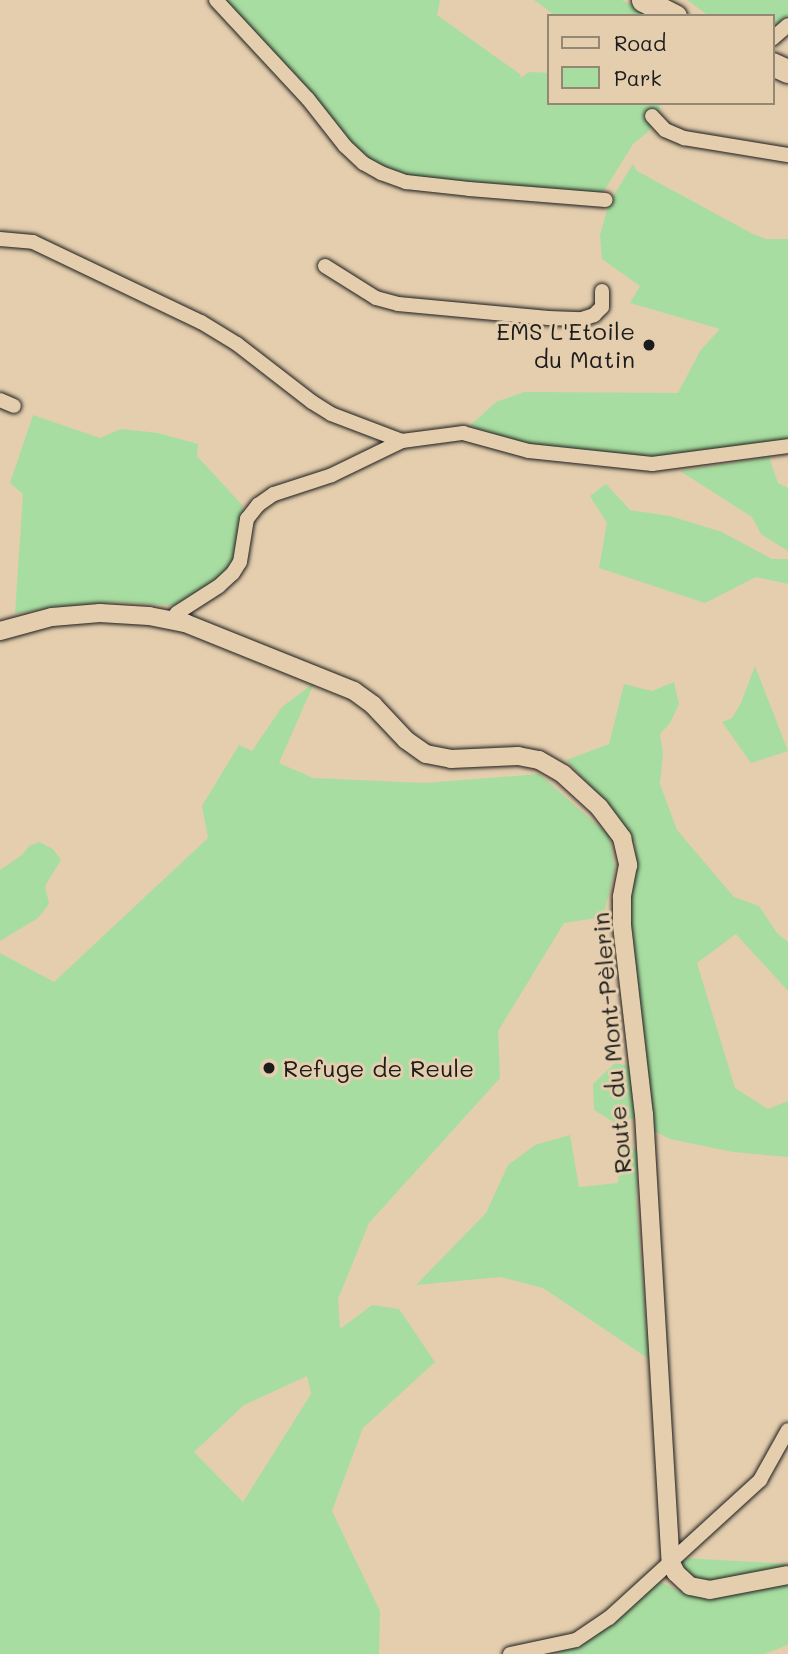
<!DOCTYPE html>
<meta charset="utf-8">
<style>
body{margin:0}
#map{position:relative;width:788px;height:1654px;overflow:hidden;background:#e4ceae;font-family:Mali,sans-serif}
div>[style]{position:absolute}
.green>*{inset:0;background:#a8dda1}
.roads{filter:drop-shadow(0 0 2px #1c1c1c) drop-shadow(0 0 2px #1c1c1c)}
.minor>*{height:14px;margin:-7px;padding:0 7px;transform-origin:7px;border-radius:7px;background:#e4ceae}
.tertiary>*{height:18px;margin:-9px;padding:0 9px;transform-origin:9px;border-radius:9px;background:#e4ceae}
.primary>*{height:23px;margin:-11.5px;padding:0 11.5px;transform-origin:11.5px;border-radius:11.5px;background:#e4ceae}
.dots>*{width:19px;height:19px;translate:-50% -50%;box-sizing:border-box;border:4px solid #e4ceae;border-radius:50%}
span{translate:-50% -50%;white-space:nowrap;text-align:center;line-height:1.15;-webkit-text-stroke:6px #e4ceae;paint-order:stroke}
.poi-label{font-size:24px;color:#1c1c1c}
.right{translate:-100% -50%;text-align:right}
.left{translate:0 -50%;text-align:left}
.street-label{font-size:24px;color:#1c1c1c}
.legend{position:absolute;left:547px;top:14px;width:228px;height:91px;box-sizing:border-box;background:#e4ceae;border:2px solid #948774;margin:0;padding:9px 12px;list-style:none;font-size:21px;color:#1c1c1c}
.legend li{display:flex;align-items:center;gap:14px;height:35px}
.legend b{width:35px;border:2px solid #948774}
</style>
<div id="map">
<div class="green">
<i style="clip-path:polygon(225px 0,440px 0,437px 15px,520px 74px,521px 78px,529px 72px,548px 73px,548px 103px,660px 103px,660px 108px,648px 132px,633px 144px,604px 191px,595px 195px,467px 184px,392px 173px,355px 150px)"></i>
<i style="clip-path:polygon(534px 0,622px 0,653px 16px,556px 16px)"></i>
<i style="clip-path:polygon(687px 0,788px 0,788px 16px,772px 29px,772px 16px,709px 16px)"></i>
<i style="clip-path:polygon(633px 164px,637px 171px,753px 234px,766px 239px,788px 239px,788px 441px,657px 457px,529px 446px,470px 426px,496px 402px,524px 392px,678px 393px,700px 351px,720px 329px,630px 303px,640px 286px,602px 259px,600px 235px,609px 203px)"></i>
<i style="clip-path:polygon(33px 415px,100px 438px,121px 429px,158px 433px,198px 444px,197px 456px,243px 506px,235px 561px,217px 583px,180px 606px,115px 602px,54px 607px,15px 614px,23px 494px,10px 483px)"></i>
<i style="clip-path:polygon(769px 457px,778px 483px,788px 488px,788px 551px,761px 534px,752px 517px,680px 471px)"></i>
<i style="clip-path:polygon(606px 484px,630px 510px,670px 516px,722px 532px,772px 559px,788px 559px,788px 584px,756px 577px,705px 603px,599px 568px,607px 523px,590px 496px)"></i>
<i style="clip-path:polygon(755px 666px,788px 751px,751px 763px,722px 722px,732px 718px,741px 703px)"></i>
<i style="clip-path:polygon(674px 682px,679px 704px,670px 723px,660px 734px,663px 753px,660px 784px,677px 830px,734px 897px,759px 906px,777px 933px,788px 942px,788px 991px,736px 934px,697px 963px,735px 1088px,768px 1109px,788px 1101px,788px 1157px,733px 1152px,670px 1139px,654px 1131px,643px 1054px,628px 895px,636px 870px,635px 842px,613px 810px,566px 760px,609px 744px,624px 684px,652px 691px)"></i>
<i style="clip-path:polygon(evenodd,314px 683px,279px 763px,313px 778px,425px 783px,539px 774px,609px 835px,615px 869px,603px 917px,564px 923px,498px 1031px,500px 1078px,369px 1223px,338px 1299px,340px 1329px,372px 1305px,399px 1309px,435px 1362px,363px 1428px,332px 1511px,380px 1611px,379px 1654px,0 1654px,0 953px,54px 982px,208px 838px,202px 806px,239px 745px,252px 751px,282px 707px,314px 683px,307px 1376px,311px 1394px,243px 1502px,194px 1452px,244px 1405px,307px 1376px)"></i>
<i style="clip-path:polygon(39px 842px,53px 849px,61px 860px,45px 886px,49px 904px,38px 918px,0 941px,0 870px,22px 855px,29px 846px)"></i>
<i style="clip-path:polygon(615px 1063px,630px 1066px,636px 1117px,615px 1123px,594px 1110px,593px 1084px)"></i>
<i style="clip-path:polygon(570px 1135px,579px 1187px,618px 1183px,621px 1139px,639px 1152px,636px 1196px,649px 1359px,543px 1288px,500px 1277px,416px 1285px,486px 1213px,508px 1165px,535px 1145px)"></i>
<i style="clip-path:polygon(684px 1558px,788px 1564px,788px 1645px,764px 1654px,556px 1654px,610px 1625px,658px 1581px,684px 1593px,724px 1598px,718px 1589px,680px 1569px)"></i>
</div>
<div class="roads">
<div class="minor">
<i style="left:216px;top:0;width:135px;rotate:47.1deg"></i>
<i style="left:308px;top:99px;width:60px;rotate:51.8deg"></i>
<i style="left:345px;top:146px;width:25px;rotate:43deg"></i>
<i style="left:363px;top:163px;width:21px;rotate:29deg"></i>
<i style="left:381px;top:173px;width:27px;rotate:20deg"></i>
<i style="left:406px;top:182px;width:63px;rotate:6.3deg"></i>
<i style="left:469px;top:189px;width:137px;rotate:4.6deg"></i>
<i style="left:772px;top:39px;width:21px;rotate:-41deg"></i>
<i style="left:652px;top:116px;width:19px;rotate:47deg"></i>
<i style="left:665px;top:130px;width:21px;rotate:23deg"></i>
<i style="left:684px;top:138px;width:105px;rotate:9.3deg"></i>
<i style="left:0;top:239px;width:33px;rotate:5deg"></i>
<i style="left:33px;top:242px;width:186px;rotate:25.5deg"></i>
<i style="left:201px;top:322px;width:42px;rotate:31.4deg"></i>
<i style="left:237px;top:344px;width:95px;rotate:37.7deg"></i>
<i style="left:312px;top:402px;width:22px;rotate:32deg"></i>
<i style="left:331px;top:414px;width:76px;rotate:20.8deg"></i>
<i style="left:402px;top:441px;width:62px;rotate:-7.5deg"></i>
<i style="left:463px;top:433px;width:68px;rotate:15.3deg"></i>
<i style="left:529px;top:451px;width:124px;rotate:6deg"></i>
<i style="left:652px;top:464px;width:137px;rotate:-7.5deg"></i>
<i style="left:325px;top:266px;width:60px;rotate:32.1deg"></i>
<i style="left:376px;top:298px;width:23px;rotate:15deg"></i>
<i style="left:398px;top:304px;width:151px;rotate:5.3deg"></i>
<i style="left:548px;top:318px;width:34px;rotate:2deg"></i>
<i style="left:582px;top:319px;width:13px;rotate:-18deg"></i>
<i style="left:594px;top:315px;width:11px;rotate:-45deg"></i>
<i style="left:602px;top:307px;width:16px;rotate:-90deg"></i>
<i style="left:0;top:400px;width:15px;rotate:23deg"></i>
<i style="left:171px;top:620px;width:9px;rotate:-49deg"></i>
<i style="left:177px;top:613px;width:50px;rotate:-32.7deg"></i>
<i style="left:219px;top:586px;width:19px;rotate:-43deg"></i>
<i style="left:233px;top:573px;width:13px;rotate:-58deg"></i>
<i style="left:240px;top:562px;width:44px;rotate:-80.8deg"></i>
<i style="left:247px;top:519px;width:18px;rotate:-52deg"></i>
<i style="left:258px;top:505px;width:19px;rotate:-35deg"></i>
<i style="left:274px;top:494px;width:61px;rotate:-18.1deg"></i>
<i style="left:332px;top:475px;width:78px;rotate:-25.9deg"></i>
<i style="left:510px;top:1654px;width:67px;rotate:-12deg"></i>
<i style="left:576px;top:1640px;width:40px;rotate:-34deg"></i>
<i style="left:609px;top:1618px;width:205px;rotate:-42.4deg"></i>
<i style="left:760px;top:1480px;width:57px;rotate:-60.8deg"></i>
</div>
<div class="tertiary">
<i style="left:0;top:631px;width:54px;rotate:-15.1deg"></i>
<i style="left:52px;top:617px;width:48px;rotate:-4.8deg"></i>
<i style="left:100px;top:613px;width:49px;rotate:3.5deg"></i>
<i style="left:149px;top:616px;width:37px;rotate:11deg"></i>
<i style="left:185px;top:623px;width:182px;rotate:21.9deg"></i>
<i style="left:354px;top:691px;width:24px;rotate:36deg"></i>
<i style="left:373px;top:705px;width:48px;rotate:46.7deg"></i>
<i style="left:406px;top:740px;width:24px;rotate:35deg"></i>
<i style="left:426px;top:754px;width:25px;rotate:11deg"></i>
<i style="left:451px;top:759px;width:67px;rotate:-2.6deg"></i>
<i style="left:518px;top:756px;width:21px;rotate:11deg"></i>
<i style="left:539px;top:760px;width:28px;rotate:30deg"></i>
<i style="left:563px;top:774px;width:49px;rotate:42.5deg"></i>
<i style="left:599px;top:807px;width:39px;rotate:53deg"></i>
<i style="left:622px;top:838px;width:28px;rotate:77deg"></i>
<i style="left:628px;top:865px;width:33px;rotate:101deg"></i>
<i style="left:622px;top:897px;width:28px;rotate:90deg"></i>
<i style="left:622px;top:925px;width:190px;rotate:83.4deg"></i>
<i style="left:644px;top:1114px;width:450px;rotate:86.6deg"></i>
<i style="left:671px;top:1563px;width:11px;rotate:63deg"></i>
<i style="left:676px;top:1573px;width:19px;rotate:43deg"></i>
<i style="left:690px;top:1586px;width:20px;rotate:11deg"></i>
<i style="left:710px;top:1590px;width:79px;rotate:-10.9deg"></i>
</div>
<div class="primary">
<i style="left:643px;top:0;width:36px;rotate:27deg"></i>
<i style="left:772px;top:64px;width:17px;rotate:24deg"></i>
</div>
</div>
<div class="dots">
<i style="left:649px;top:345px;background:#1c1c1c"></i>
<i style="left:269px;top:1068px;background:#1c1c1c"></i>
</div>
<div class="poi-label">
<span class="right" style="left:635px;top:345px">EMS L'Etoile<br>du Matin</span>
<span class="left" style="left:283px;top:1068px">Refuge de Reule</span>
</div>
<div class="street-label">
<span style="left:611px;top:1043px;rotate:-95deg">Route du Mont-Pèlerin</span>
</div>
<ul class="legend">
<li><b style="height:9px;background:#e4ceae"></b>Road</li>
<li><b style="height:19px;background:#a8dda1"></b>Park</li>
</ul>
</div>
